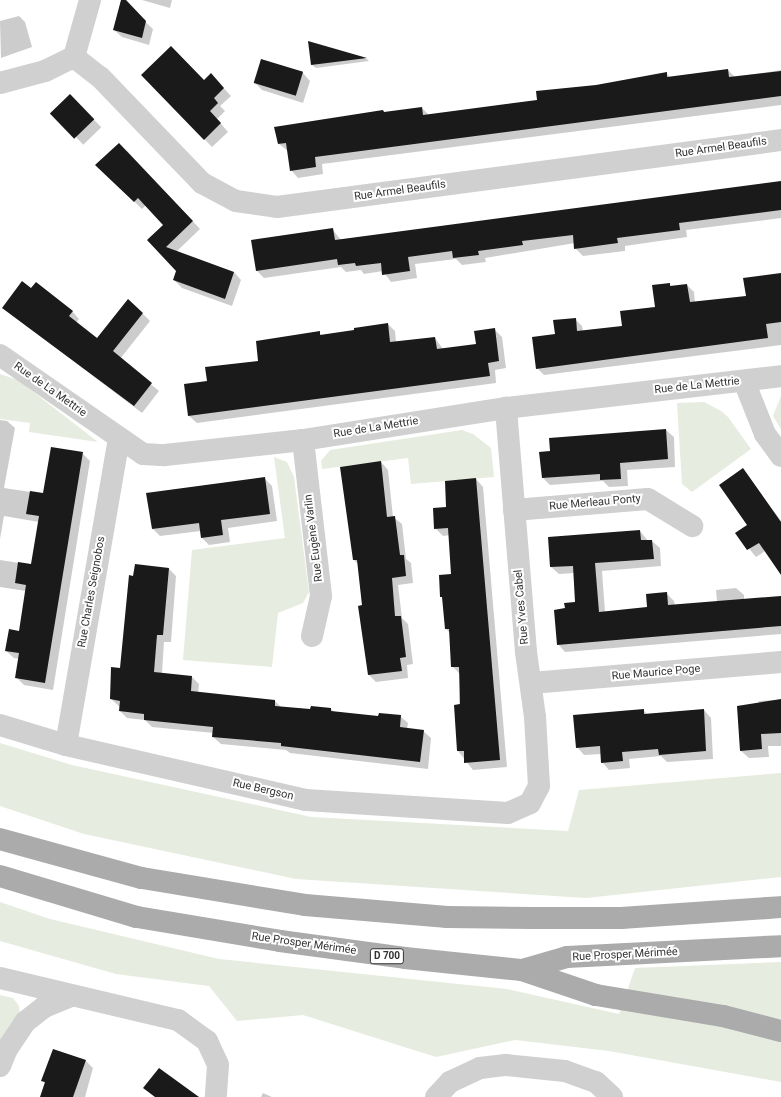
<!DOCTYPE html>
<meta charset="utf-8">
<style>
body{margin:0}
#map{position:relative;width:781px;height:1097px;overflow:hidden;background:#fff;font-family:Roboto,sans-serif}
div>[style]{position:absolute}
.green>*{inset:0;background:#e6ecdf}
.shadow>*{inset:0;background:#0003;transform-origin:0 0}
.building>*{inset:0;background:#1a1a1a;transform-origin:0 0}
.street>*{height:22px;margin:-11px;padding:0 11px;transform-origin:11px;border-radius:11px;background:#d0d0d0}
.primary>*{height:22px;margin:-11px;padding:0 11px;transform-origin:11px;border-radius:11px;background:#ababab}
span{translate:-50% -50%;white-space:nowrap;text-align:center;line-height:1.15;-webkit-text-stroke:4px #fff;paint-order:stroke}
.shield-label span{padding:1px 3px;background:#fff;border:1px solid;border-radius:3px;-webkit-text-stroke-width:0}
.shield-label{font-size:10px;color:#333;font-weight:700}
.street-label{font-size:11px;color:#333}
</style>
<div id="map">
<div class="green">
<i style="clip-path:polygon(0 374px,18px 380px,98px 442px,29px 432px,30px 423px,0 419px)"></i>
<i style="clip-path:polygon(781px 396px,781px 429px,773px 416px)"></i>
<i style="clip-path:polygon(704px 402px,721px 411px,728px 417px,751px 449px,692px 492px,682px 484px,677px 403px)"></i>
<i style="clip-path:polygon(462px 430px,473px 434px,491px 448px,494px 477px,411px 484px,408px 458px,322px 469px,321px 461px,330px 450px)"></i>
<i style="clip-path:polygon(274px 457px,287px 462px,294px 477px,309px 592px,303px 603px,278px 613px,272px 667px,183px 660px,192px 550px,285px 538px)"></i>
<i style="clip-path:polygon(0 743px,72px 765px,311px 817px,568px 831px,579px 790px,781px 773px,781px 877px,586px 898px,296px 879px,84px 834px,0 806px)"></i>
<i style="clip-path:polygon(0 902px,50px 919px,219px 959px,507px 989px,619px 1014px,635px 968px,781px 962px,781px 1082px,609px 1051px,515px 1040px,436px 1057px,303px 1015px,237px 1021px,209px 986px,116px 974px,0 941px)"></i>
<i style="clip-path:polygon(0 995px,13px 998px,19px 1006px,20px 1016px,0 1042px)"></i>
</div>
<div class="shadow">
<i style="clip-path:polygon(122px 0,153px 29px,149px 45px,122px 37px,114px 30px)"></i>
<i style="clip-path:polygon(142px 0,172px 0,170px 8px)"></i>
<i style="clip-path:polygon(19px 16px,25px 22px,32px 47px,1px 58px,0 21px)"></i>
<i style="clip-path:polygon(309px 43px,367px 59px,369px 61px,316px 68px,312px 65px)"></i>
<i style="clip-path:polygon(262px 60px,303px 73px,310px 81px,303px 103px,262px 90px,254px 82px)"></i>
<i style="clip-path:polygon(728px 70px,735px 77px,781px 70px,781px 105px,322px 164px,323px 174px,298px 178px,291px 170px,288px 151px,279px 144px,383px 111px,385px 113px,422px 108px,429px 115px,539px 101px,596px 86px,666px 73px,671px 78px)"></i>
<i style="clip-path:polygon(142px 75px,218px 82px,231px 96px,220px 106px,225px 111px,217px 119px,228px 132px,212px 147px)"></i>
<i style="left:70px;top:95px;width:45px;height:25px;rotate:46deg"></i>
<i style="clip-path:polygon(127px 151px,200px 229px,176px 252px,234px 272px,241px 280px,232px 306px,182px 288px,174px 280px,177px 271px,148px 240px,164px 225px,146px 205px,142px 209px,97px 165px)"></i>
<i style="clip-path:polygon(781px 182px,781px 218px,686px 230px,687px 237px,625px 246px,625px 251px,583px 256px,575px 248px,575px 243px,485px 258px,486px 262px,462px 265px,456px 259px,415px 264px,417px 278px,391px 282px,383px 271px,364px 274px,361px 270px,346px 272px,341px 267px,264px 278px,256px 270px,333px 230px,341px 240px)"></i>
<i style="clip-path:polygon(669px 284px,673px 287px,687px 285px,694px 292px,695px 303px,781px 292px,781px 345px,544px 375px,537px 368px,556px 335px,575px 319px,582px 326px,583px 331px,624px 327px,656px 308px)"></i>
<i style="clip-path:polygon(3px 308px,72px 311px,79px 319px,76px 323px,97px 339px,142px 313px,150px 321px,120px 359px,159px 391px,142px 413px)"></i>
<i style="clip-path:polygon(388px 324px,395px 331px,396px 342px,435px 338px,443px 349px,477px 345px,495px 330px,502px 337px,506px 368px,495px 370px,496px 383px,197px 423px,189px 416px,208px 382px,259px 361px,319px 333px,322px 335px,355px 331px)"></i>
<i style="clip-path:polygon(0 420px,7px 421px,15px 428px,4px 488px,44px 494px,82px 453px,90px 461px,53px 690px,24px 685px,16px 677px,19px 659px,14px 658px,6px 651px,20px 632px,26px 591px,0 587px,0 560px,32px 565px,39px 522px,4px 516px,0 539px)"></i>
<i style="clip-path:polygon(666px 430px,674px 437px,675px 467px,627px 470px,628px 486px,609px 487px,603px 481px,550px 485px,543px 478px,551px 452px,550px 439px)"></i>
<i style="clip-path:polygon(381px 462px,388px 470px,393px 517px,402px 524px,406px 559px,411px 563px,413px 583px,398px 585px,402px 618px,408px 624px,413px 664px,407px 665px,408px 678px,376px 682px,369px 675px,358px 564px,354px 560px)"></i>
<i style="clip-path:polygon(743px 469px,781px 521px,781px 569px,765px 551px,756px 557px,737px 534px,748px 526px)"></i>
<i style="clip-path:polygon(264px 478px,272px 486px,277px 521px,228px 528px,230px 542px,209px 545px,202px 538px,201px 531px,160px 536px,152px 528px)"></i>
<i style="clip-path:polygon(476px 479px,483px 487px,507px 767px,473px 770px,458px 751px,460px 674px,452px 666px,450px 633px,446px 629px,452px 575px,450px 535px,443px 536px,435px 528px,447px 508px)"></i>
<i style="clip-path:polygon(640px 531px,648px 541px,652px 541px,660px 548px,661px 566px,602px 571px,605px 612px,648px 608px,666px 593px,674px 601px,675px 606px,717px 602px,716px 590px,736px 588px,744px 595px,744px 600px,781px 597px,781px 634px,565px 652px,558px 644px,566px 609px,576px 603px,574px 573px,559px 574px,551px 567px)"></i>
<i style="clip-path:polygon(136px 565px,169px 569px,176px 576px,171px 642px,164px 642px,162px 673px,192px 677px,199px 684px,198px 693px,275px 701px,282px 708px,311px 710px,331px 709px,335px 713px,379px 718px,400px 716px,408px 723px,407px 729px,423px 731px,431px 738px,428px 769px,290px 753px,286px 750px,221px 744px,213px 737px,214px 733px,152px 727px,145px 720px,127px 718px,120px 711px,120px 707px,111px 699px,121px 669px)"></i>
<i style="clip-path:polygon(781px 700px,781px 746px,768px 746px,769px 757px,749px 758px,741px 751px,759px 701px)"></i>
<i style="clip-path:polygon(643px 710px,647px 714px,704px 710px,711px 718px,713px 759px,667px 762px,661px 756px,629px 759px,630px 768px,609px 770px,602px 762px,601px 754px,584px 755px,577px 747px)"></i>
<i style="clip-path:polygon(86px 1061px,93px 1068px,85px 1097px,41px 1097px,46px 1084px,42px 1081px)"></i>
<i style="clip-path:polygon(263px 1093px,272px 1097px,261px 1097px)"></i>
</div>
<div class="building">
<i style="clip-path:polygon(121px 0,126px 0,146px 21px,142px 38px,113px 30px)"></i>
<i style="clip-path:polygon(308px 41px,367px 58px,311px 65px)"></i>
<i style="clip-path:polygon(171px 46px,204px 80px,211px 73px,224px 88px,214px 98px,218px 103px,210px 111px,221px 123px,204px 140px,141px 75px)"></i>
<i style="left:261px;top:59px;width:44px;height:25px;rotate:17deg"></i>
<i style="clip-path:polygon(728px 69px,729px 77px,781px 71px,781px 96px,315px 157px,316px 167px,290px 171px,286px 143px,278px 144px,274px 127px,383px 110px,384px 112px,422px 107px,423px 115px,537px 100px,536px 91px,596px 85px,667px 72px,667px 77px)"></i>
<i style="left:70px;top:94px;width:35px;height:28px;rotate:46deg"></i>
<i style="clip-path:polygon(119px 143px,193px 221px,166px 247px,234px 272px,225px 299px,173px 280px,176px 271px,147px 240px,163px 225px,138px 198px,134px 202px,95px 165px)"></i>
<i style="clip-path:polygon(781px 181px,781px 210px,679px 223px,680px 230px,617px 238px,618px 243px,574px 249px,573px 235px,522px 241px,523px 245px,478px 251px,479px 255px,453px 258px,452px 251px,408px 257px,410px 271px,382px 275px,381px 263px,356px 266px,355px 263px,338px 265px,337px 259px,256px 271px,251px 240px,333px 228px,335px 240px)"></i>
<i style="clip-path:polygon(781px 273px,781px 322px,766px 324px,768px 338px,536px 369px,532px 337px,555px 334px,553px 320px,576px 318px,577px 331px,622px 326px,620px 311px,655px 307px,652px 285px,670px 283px,670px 286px,687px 284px,690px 302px,746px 296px,743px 278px)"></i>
<i style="clip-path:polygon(22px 281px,31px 288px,36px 282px,73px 311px,69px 316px,97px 338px,128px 299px,143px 313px,113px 351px,152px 383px,134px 406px,2px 308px)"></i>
<i style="clip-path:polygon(388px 323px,390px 342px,435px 337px,437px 349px,476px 344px,474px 331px,495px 328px,499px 361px,488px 363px,490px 376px,188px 416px,184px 384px,207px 381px,205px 367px,258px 361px,256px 341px,320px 331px,320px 335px,354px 330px,354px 328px)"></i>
<i style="clip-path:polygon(666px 429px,668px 459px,620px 463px,621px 479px,600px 480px,600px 474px,542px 478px,539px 452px,550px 451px,549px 438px)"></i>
<i style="clip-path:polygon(51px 447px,83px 452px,45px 683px,15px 678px,19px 653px,5px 651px,9px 629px,19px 631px,26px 585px,15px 583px,18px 562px,31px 564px,39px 516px,26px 514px,30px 491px,43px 493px)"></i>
<i style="clip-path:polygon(381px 461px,387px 517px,395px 516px,400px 555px,404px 555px,406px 576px,392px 578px,395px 616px,401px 616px,406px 657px,400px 658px,402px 671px,368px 675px,358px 606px,362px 605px,357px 560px,353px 560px,340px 467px)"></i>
<i style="clip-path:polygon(743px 468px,781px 522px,781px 575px,759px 543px,747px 550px,735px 533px,747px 525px,719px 485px)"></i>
<i style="clip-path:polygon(265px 477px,270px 514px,221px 520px,223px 535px,201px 538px,199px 523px,152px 529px,146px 493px)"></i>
<i style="clip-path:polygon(476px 478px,500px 760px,464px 763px,464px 751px,457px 751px,454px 705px,460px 704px,459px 667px,451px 667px,449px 629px,445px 629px,442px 597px,440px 597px,439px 575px,451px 574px,448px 528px,434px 529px,433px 508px,446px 507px,445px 481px)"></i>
<i style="clip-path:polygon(640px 530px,641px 540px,652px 540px,654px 559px,595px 563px,599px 612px,647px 607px,646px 594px,656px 593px,667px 592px,668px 605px,781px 596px,781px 626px,557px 645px,554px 610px,565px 608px,564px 603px,575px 602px,573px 566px,550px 567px,548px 537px)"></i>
<i style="clip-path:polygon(135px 564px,169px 568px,163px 635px,157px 635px,154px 672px,192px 676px,191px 691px,275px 700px,275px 706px,310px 709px,311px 706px,331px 708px,331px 711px,378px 716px,379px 713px,401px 715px,400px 727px,424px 730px,420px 762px,281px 746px,281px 743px,212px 737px,213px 727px,144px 720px,144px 714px,119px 711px,120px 701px,110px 699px,111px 667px,120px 668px,129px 575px,133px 576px)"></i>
<i style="clip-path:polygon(781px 699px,781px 733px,761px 734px,762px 749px,740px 751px,737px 706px)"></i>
<i style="clip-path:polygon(644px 709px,644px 714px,704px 709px,706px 751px,659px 755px,658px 749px,622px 752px,623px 761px,601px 763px,600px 746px,576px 748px,573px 715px)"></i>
<i style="clip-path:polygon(53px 1049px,86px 1060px,73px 1097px,40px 1097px,45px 1082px,41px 1081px)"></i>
<i style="clip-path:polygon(159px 1068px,199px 1097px,155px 1097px,143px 1088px)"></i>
</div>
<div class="street">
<i style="left:74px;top:57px;width:33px;rotate:38deg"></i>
<i style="left:100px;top:77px;width:147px;rotate:46.1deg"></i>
<i style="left:202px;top:183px;width:38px;rotate:28deg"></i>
<i style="left:236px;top:201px;width:41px;rotate:8.3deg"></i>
<i style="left:277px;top:207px;width:508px;rotate:-7.57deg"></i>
<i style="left:74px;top:57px;width:59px;rotate:-74.3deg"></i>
<i style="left:0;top:83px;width:47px;rotate:-14.9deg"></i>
<i style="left:45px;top:71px;width:32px;rotate:-26deg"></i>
<i style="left:0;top:355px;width:174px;rotate:34.7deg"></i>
<i style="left:143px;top:454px;width:22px;rotate:3deg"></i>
<i style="left:165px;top:455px;width:139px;rotate:-6.2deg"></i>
<i style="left:303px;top:440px;width:206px;rotate:-9deg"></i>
<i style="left:506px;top:408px;width:277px;rotate:-6.6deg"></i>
<i style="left:744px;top:381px;width:57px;rotate:68.4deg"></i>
<i style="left:765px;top:434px;width:27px;rotate:54deg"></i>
<i style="left:303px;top:440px;width:157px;rotate:83.4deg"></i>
<i style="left:321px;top:596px;width:41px;rotate:102.7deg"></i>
<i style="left:514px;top:510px;width:134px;rotate:-4.7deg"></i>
<i style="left:648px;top:499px;width:52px;rotate:31.5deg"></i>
<i style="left:531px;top:683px;width:251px;rotate:-4.8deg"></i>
<i style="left:0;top:725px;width:69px;rotate:16.9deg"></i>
<i style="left:66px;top:745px;width:246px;rotate:12.9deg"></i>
<i style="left:306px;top:800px;width:202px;rotate:3.7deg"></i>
<i style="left:508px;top:813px;width:24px;rotate:-24deg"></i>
<i style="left:530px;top:803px;width:19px;rotate:-62deg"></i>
<i style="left:539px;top:786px;width:69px;rotate:-93.3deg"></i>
<i style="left:535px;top:717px;width:66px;rotate:-97.9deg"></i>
<i style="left:526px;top:652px;width:245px;rotate:-94.7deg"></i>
<i style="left:66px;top:745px;width:311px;rotate:-80.2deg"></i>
<i style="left:0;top:978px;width:183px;rotate:13.3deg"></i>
<i style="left:178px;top:1020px;width:36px;rotate:36deg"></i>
<i style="left:207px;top:1041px;width:26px;rotate:65deg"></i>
<i style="left:218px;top:1065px;width:32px;rotate:94deg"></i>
<i style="left:0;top:1066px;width:18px;rotate:-68deg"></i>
<i style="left:7px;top:1049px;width:32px;rotate:-56deg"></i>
<i style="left:25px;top:1022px;width:24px;rotate:-38deg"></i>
<i style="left:44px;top:1007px;width:29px;rotate:-22deg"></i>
<i style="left:436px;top:1097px;width:21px;rotate:-47deg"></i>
<i style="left:450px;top:1082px;width:33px;rotate:-25deg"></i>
<i style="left:480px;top:1068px;width:26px;rotate:-7deg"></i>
<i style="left:506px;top:1065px;width:59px;rotate:5.8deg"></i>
<i style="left:565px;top:1071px;width:33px;rotate:20deg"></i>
<i style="left:596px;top:1082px;width:22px;rotate:43deg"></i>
</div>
<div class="primary">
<i style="left:0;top:839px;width:147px;rotate:15.4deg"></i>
<i style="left:142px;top:878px;width:165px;rotate:9.4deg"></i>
<i style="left:305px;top:905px;width:143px;rotate:4.8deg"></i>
<i style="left:447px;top:917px;width:85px;rotate:0.7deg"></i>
<i style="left:532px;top:918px;width:89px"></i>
<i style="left:621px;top:918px;width:160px;rotate:-3.9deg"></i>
<i style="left:0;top:876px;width:143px;rotate:16.7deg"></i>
<i style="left:137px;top:917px;width:145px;rotate:9.5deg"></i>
<i style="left:280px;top:941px;width:126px;rotate:7.7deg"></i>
<i style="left:405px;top:958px;width:118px;rotate:5.9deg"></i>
<i style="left:522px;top:970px;width:47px;rotate:-16.1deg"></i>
<i style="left:567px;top:957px;width:214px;rotate:-2.9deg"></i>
<i style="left:522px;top:970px;width:78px;rotate:18.7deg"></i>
<i style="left:596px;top:995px;width:129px;rotate:9.4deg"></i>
<i style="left:723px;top:1016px;width:60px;rotate:14.5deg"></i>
</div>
<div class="shield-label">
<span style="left:387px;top:956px">D 700</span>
</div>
<div class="street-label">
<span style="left:721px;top:148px;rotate:-8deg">Rue Armel Beaufils</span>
<span style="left:400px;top:191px;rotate:-8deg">Rue Armel Beaufils</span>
<span style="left:697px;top:386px;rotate:-6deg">Rue de La Mettrie</span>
<span style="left:50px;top:390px;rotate:35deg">Rue de La Mettrie</span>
<span style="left:376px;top:428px;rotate:-9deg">Rue de La Mettrie</span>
<span style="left:595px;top:503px;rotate:-5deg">Rue Merleau Ponty</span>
<span style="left:314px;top:538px;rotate:-97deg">Rue Eugène Varlin</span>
<span style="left:92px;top:592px;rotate:-80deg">Rue Charles Seignobos</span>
<span style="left:522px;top:607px;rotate:-95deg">Rue Yves Cabel</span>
<span style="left:656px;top:673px;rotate:-5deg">Rue Maurice Poge</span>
<span style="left:263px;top:790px;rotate:13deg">Rue Bergson</span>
<span style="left:304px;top:944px;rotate:8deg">Rue Prosper Mérimée</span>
<span style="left:625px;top:955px;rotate:-3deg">Rue Prosper Mérimée</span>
</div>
</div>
